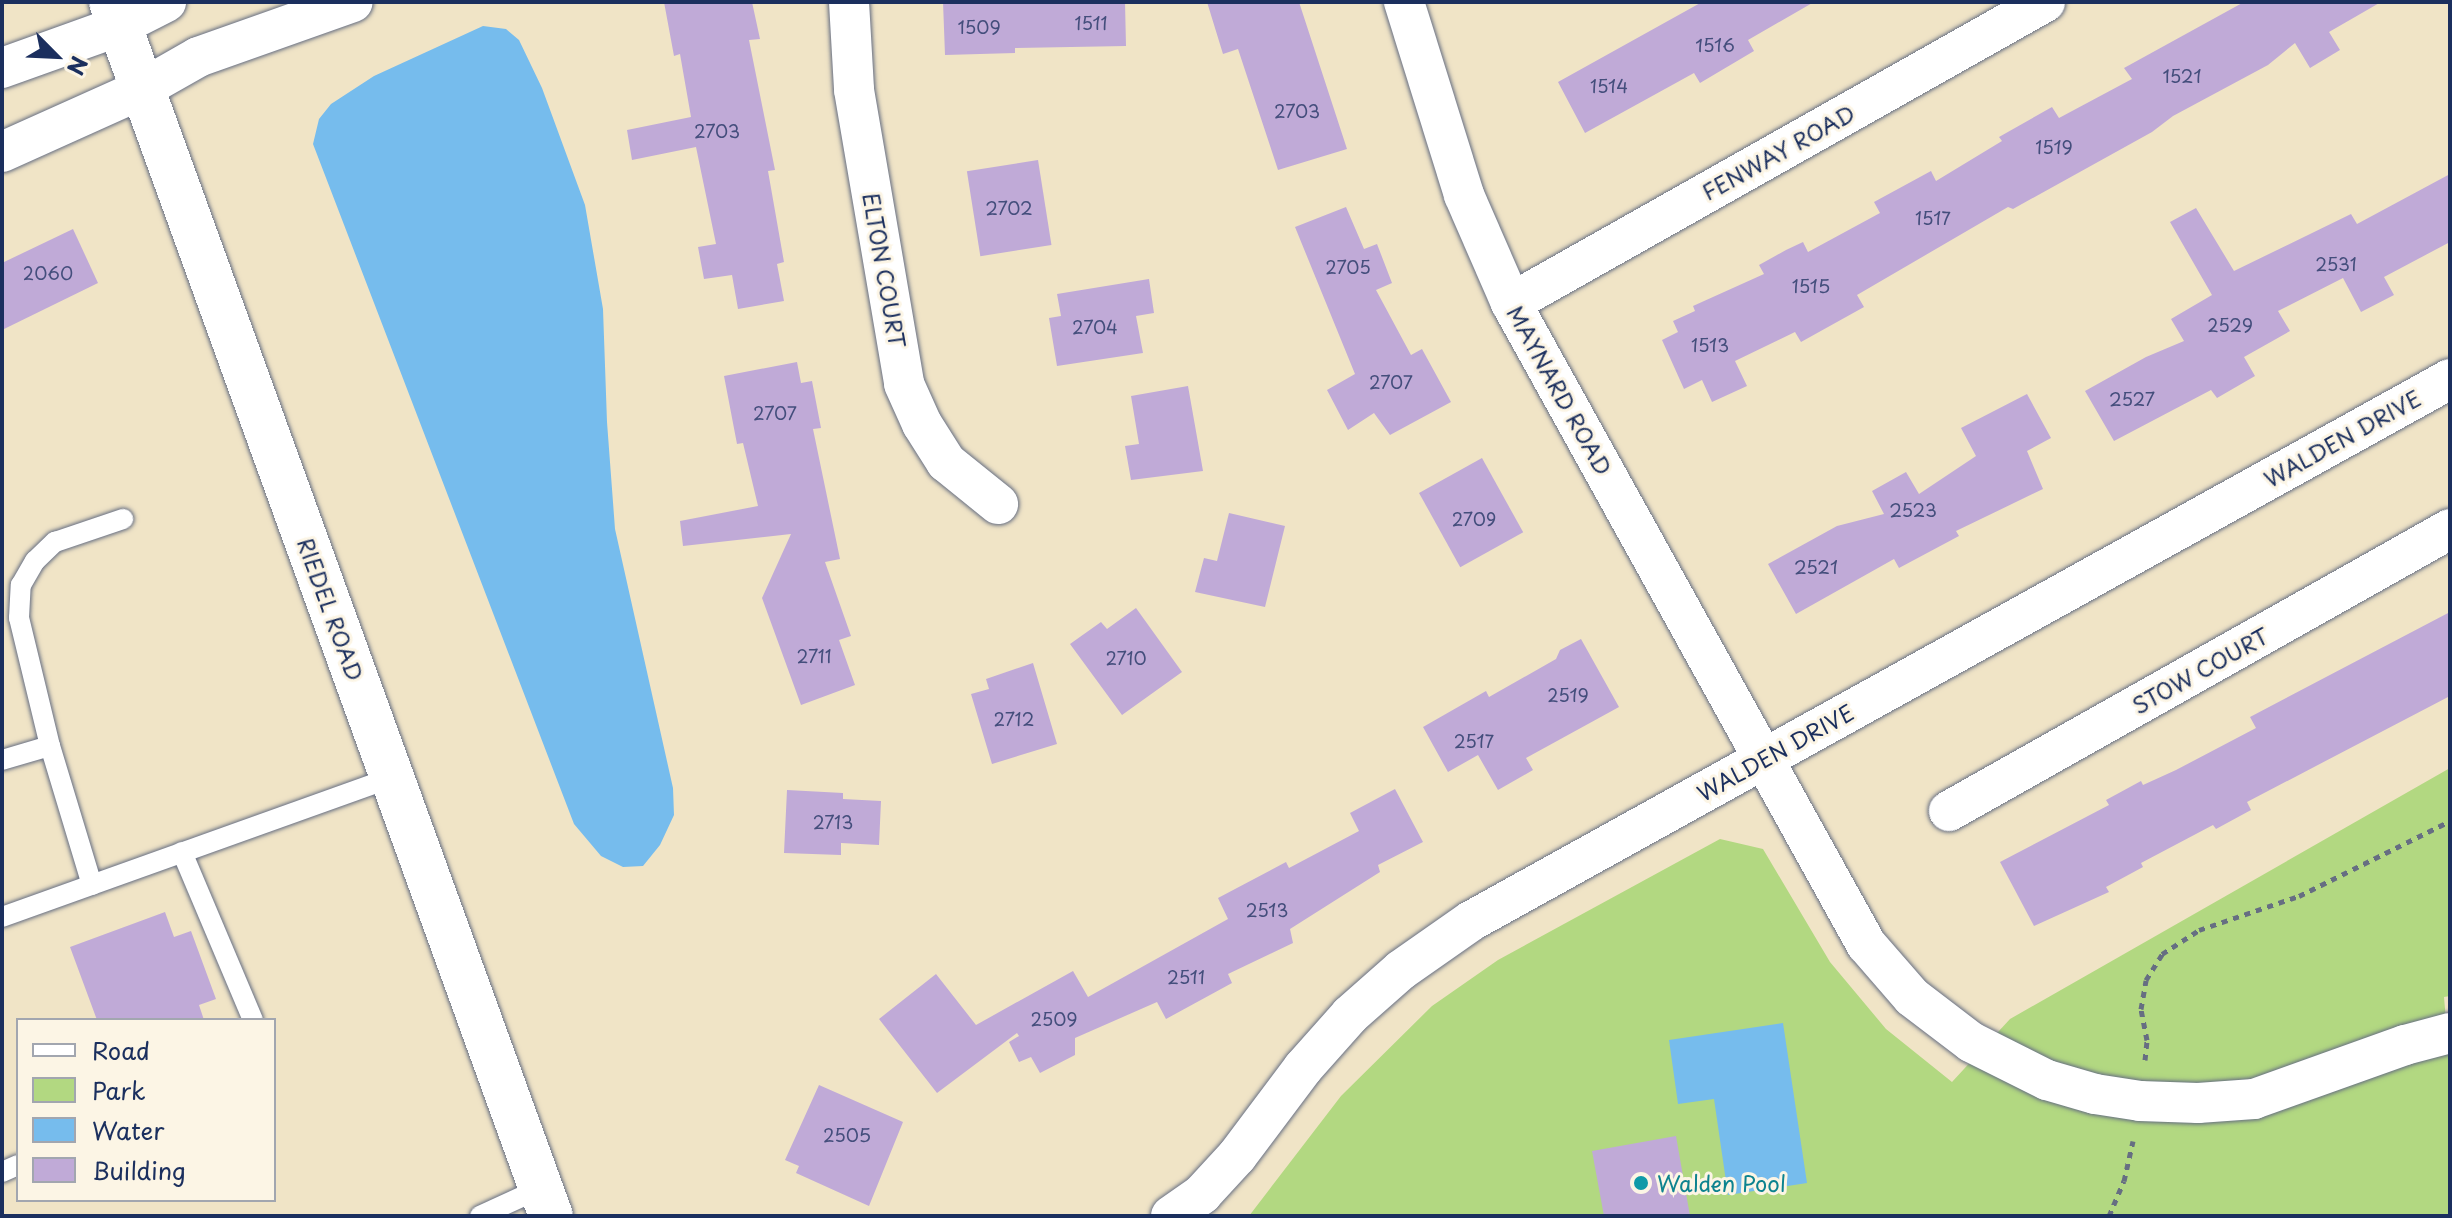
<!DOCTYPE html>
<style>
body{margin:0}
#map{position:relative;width:2452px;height:1218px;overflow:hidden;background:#f0e4c6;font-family:"Playpen Sans",sans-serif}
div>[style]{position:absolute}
.green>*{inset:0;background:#b2d881}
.water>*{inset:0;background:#76bced}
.building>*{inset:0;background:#c0aad7;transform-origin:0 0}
.path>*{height:5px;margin-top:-2.5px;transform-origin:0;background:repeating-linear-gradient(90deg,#666e82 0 6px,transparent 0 12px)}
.roads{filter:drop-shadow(0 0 2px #666e82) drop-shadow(0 0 2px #666e82)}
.service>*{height:20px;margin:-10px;padding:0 10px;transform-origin:10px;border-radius:10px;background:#fff}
.minor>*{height:40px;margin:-20px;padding:0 20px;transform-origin:20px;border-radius:20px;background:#fff}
.tertiary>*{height:44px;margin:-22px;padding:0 22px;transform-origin:22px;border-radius:22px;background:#fff}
.dots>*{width:22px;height:22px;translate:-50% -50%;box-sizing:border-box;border:4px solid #fcf5e5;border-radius:50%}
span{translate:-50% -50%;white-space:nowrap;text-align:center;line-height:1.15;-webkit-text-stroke:6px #fcf5e5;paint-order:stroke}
.number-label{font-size:18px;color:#444e7c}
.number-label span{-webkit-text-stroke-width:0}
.street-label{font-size:22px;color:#1b2f5e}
.culture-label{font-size:22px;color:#0d838f}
.left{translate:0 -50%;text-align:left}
.frame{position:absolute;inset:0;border:4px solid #1b2f5e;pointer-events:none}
.legend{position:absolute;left:16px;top:1018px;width:260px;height:184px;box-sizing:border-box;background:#fcf5e5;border:2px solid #a2a6af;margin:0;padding:10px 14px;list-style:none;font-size:24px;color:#1b2f5e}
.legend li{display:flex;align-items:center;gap:16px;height:40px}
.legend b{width:40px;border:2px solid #a2a6af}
.north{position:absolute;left:16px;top:16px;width:80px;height:80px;-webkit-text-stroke:6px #fcf5e5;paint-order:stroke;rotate:114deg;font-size:22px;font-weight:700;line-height:32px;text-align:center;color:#1b2f5e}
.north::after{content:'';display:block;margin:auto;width:28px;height:36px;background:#1b2f5e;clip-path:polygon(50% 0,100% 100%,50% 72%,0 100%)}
</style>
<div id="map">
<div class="green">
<i style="clip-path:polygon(2450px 768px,2450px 996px,2444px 997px,2450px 1068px,2448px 1216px,1249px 1216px,1341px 1096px,1432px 1006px,1498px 960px,1720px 839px,1763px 849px,1830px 962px,1886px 1029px,1952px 1082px,2010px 1019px)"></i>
</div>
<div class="water">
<i style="clip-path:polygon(483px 26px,506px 29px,519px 40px,542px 88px,585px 205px,603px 309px,607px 422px,615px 529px,673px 788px,674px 815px,660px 845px,643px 866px,623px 867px,601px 856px,574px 824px,313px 144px,319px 119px,331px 104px,374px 76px)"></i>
<i style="clip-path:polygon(1783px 1023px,1807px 1183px,1728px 1195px,1714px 1099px,1678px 1104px,1669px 1040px)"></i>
</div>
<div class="building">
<i style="clip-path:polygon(664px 2px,752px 2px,760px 39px,749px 40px,775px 170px,768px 171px,784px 262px,777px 264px,784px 301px,738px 309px,732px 275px,704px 279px,698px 247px,716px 244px,696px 147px,632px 160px,627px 130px,691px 117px,680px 54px,674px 56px)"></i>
<i style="clip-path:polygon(943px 2px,1125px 2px,1126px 46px,1015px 48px,1015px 53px,945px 55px)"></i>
<i style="clip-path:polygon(1207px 2px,1299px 2px,1347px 149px,1278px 170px,1238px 49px,1223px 54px)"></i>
<i style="clip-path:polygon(1702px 2px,1814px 2px,1748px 40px,1754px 51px,1700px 83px,1694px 73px,1585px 133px,1558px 82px)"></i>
<i style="clip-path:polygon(2244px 2px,2381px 2px,2329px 32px,2340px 50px,2310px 68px,2295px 43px,2268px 65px,2173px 116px,2152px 132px,2013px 209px,2008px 207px,1857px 295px,1864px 307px,1801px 342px,1795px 332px,1735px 361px,1747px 386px,1712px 402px,1702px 380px,1684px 389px,1662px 340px,1678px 332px,1673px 321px,1695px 311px,1693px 306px,1764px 274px,1759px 265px,1786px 250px,1803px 242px,1808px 252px,1880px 213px,1874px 202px,1931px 171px,1936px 181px,2002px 141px,1999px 137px,2052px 107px,2059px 118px,2132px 79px,2124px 68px)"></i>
<i style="left:1038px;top:160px;width:86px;height:72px;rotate:81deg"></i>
<i style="clip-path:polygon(2450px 174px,2450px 242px,2384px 277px,2394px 295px,2361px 312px,2343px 278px,2278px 311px,2290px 331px,2244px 357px,2255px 376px,2217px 398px,2211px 390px,2114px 441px,2085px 391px,2146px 357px,2184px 341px,2171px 319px,2212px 295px,2170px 222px,2196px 208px,2234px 271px,2351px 214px,2357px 224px)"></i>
<i style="clip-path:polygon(1346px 207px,1364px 249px,1377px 244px,1392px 283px,1376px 290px,1411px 355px,1422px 349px,1451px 402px,1390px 435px,1374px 413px,1348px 430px,1327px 390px,1355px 374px,1295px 227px)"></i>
<i style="clip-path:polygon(73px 229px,98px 283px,2px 330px,2px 263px)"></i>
<i style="clip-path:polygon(1149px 279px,1154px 313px,1136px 316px,1143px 353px,1057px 366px,1049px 318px,1061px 316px,1057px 294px)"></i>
<i style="clip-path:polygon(797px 362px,801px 383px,812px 381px,821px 428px,813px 429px,840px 559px,825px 562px,851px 636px,839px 640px,855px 685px,801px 705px,762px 598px,791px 534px,683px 546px,680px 521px,758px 506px,743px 443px,737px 444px,724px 376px)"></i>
<i style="clip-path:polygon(1188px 386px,1203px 471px,1131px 480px,1125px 446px,1139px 444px,1131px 396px)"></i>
<i style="clip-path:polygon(2027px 394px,2051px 438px,2027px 451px,2043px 489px,1956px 531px,1959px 536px,1899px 568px,1894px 559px,1796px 614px,1768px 564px,1837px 526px,1884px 514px,1872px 491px,1906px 472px,1919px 494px,1976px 456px,1961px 428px)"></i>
<i style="left:1482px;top:458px;width:85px;height:72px;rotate:61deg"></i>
<i style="clip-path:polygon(1229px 513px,1285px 526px,1265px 607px,1195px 592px,1204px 558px,1217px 561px)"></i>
<i style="clip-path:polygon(1136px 608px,1182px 672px,1122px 715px,1070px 644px,1101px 622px,1107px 629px)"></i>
<i style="clip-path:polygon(2450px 612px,2450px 696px,2247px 802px,2251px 810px,2216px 829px,2213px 825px,2141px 863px,2143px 867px,2106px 887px,2109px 892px,2034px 926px,2000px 862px,2109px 805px,2106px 800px,2141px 781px,2143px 785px,2176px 770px,2256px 728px,2250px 717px)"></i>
<i style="clip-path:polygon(1581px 639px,1619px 707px,1526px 758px,1533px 770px,1498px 790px,1478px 755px,1448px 772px,1423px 727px,1486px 691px,1489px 697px,1556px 659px,1560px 650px)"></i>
<i style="clip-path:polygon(1033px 663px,1057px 744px,992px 764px,971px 694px,989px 689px,986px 679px)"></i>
<i style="clip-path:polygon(1395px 789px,1423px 842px,1378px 865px,1380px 872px,1290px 929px,1293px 943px,1228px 974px,1232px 983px,1166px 1019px,1157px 1002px,1075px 1038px,1075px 1055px,1040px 1073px,1031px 1057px,1019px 1062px,1009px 1042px,1019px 1036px,1017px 1033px,937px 1093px,879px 1019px,936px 974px,976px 1025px,1073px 971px,1088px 997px,1228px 919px,1218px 898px,1286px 862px,1289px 868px,1359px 831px,1350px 813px)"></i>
<i style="clip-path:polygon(787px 790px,843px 793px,843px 799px,881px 801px,879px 845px,841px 843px,841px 855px,784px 853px)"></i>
<i style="clip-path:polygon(165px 912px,174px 937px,191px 931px,216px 999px,199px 1005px,204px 1020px,97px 1020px,70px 947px)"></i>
<i style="clip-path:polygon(819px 1085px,903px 1122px,869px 1206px,796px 1173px,799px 1166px,785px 1160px)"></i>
<i style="clip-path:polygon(1676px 1136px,1690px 1216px,1604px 1216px,1592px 1151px)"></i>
</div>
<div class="path">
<i style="left:2145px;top:1060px;width:20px;rotate:-84deg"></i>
<i style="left:2147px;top:1040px;width:32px;rotate:-101deg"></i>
<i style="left:2141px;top:1009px;width:29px;rotate:-80deg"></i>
<i style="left:2146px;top:980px;width:31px;rotate:-58deg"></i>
<i style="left:2162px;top:954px;width:44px;rotate:-33deg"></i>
<i style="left:2199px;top:930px;width:106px;rotate:-18.8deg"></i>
<i style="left:2299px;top:896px;width:169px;rotate:-26.4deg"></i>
<i style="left:2109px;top:1216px;width:38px;rotate:-67deg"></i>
<i style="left:2124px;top:1181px;width:41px;rotate:-77.3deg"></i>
</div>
<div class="roads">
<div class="service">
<i style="left:2px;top:760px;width:50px;rotate:-16.3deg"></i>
<i style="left:182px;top:852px;width:182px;rotate:67.1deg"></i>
<i style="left:92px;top:885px;width:145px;rotate:-106.8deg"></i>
<i style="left:50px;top:746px;width:132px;rotate:-103.6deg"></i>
<i style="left:19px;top:618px;width:33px;rotate:-87deg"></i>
<i style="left:21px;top:585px;width:28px;rotate:-60deg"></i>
<i style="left:35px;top:561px;width:28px;rotate:-44deg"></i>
<i style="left:55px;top:542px;width:72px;rotate:-18.7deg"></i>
<i style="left:2px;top:917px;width:414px;rotate:-19.7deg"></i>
<i style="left:2px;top:1172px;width:17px;rotate:-24deg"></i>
<i style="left:480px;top:1216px;width:67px;rotate:-24.7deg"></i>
</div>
<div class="minor">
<i style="left:849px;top:2px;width:88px;rotate:86.7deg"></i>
<i style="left:854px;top:90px;width:298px;rotate:80.3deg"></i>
<i style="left:904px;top:384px;width:44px;rotate:65.8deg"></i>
<i style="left:922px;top:424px;width:45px;rotate:57.7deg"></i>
<i style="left:946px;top:462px;width:67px;rotate:38.9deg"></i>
<i style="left:1404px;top:2px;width:202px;rotate:72.7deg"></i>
<i style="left:1464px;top:195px;width:118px;rotate:66.5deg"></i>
<i style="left:1511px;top:303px;width:733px;rotate:61.02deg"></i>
<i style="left:1866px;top:944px;width:70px;rotate:49deg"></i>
<i style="left:1912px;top:997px;width:74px;rotate:37.3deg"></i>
<i style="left:1971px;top:1042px;width:85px;rotate:26.6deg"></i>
<i style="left:2047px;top:1080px;width:50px;rotate:16.3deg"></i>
<i style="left:2095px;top:1094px;width:46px;rotate:8.8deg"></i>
<i style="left:2140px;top:1101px;width:58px;rotate:2deg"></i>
<i style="left:2198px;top:1103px;width:56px;rotate:-4.1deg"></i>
<i style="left:2254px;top:1099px;width:160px;rotate:-19.7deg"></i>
<i style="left:2405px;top:1045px;width:47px;rotate:-14.9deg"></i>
<i style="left:2px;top:68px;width:124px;rotate:-19.7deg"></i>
<i style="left:119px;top:26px;width:53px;rotate:-27.1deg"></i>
<i style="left:2px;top:152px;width:154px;rotate:-24.2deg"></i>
<i style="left:142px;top:89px;width:64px;rotate:-29.7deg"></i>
<i style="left:198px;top:57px;width:164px;rotate:-19.5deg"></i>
<i style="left:1511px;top:303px;width:613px;rotate:-29.41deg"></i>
<i style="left:1949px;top:811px;width:575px;rotate:-29.37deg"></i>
<i style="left:1171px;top:1216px;width:38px;rotate:-35deg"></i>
<i style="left:1202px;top:1194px;width:52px;rotate:-47.4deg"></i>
<i style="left:1237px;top:1156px;width:110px;rotate:-53.1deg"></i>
<i style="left:1303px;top:1068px;width:71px;rotate:-48.4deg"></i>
<i style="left:1350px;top:1015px;width:68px;rotate:-41.4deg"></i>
<i style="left:1401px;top:970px;width:85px;rotate:-35deg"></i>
<i style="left:1471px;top:921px;width:1119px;rotate:-28.97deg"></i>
</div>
<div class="tertiary">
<i style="left:111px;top:2px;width:1291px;rotate:70.08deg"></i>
</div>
</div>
<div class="dots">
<i style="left:1641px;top:1183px;background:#0f9aa8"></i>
</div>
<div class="number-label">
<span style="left:1091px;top:23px">1511</span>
<span style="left:979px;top:27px">1509</span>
<span style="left:1715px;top:45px">1516</span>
<span style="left:2182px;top:76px">1521</span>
<span style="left:1609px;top:86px">1514</span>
<span style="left:1297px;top:111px">2703</span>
<span style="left:717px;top:131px">2703</span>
<span style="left:2054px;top:147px">1519</span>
<span style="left:1009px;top:208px">2702</span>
<span style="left:1933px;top:218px">1517</span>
<span style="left:2336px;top:264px">2531</span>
<span style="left:1348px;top:267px">2705</span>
<span style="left:48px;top:273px">2060</span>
<span style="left:1811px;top:286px">1515</span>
<span style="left:2230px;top:325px">2529</span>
<span style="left:1095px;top:327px">2704</span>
<span style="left:1710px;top:345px">1513</span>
<span style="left:1391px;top:382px">2707</span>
<span style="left:2132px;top:399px">2527</span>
<span style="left:775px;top:413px">2707</span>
<span style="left:1913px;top:510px">2523</span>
<span style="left:1474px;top:519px">2709</span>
<span style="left:1816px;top:567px">2521</span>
<span style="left:814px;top:656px">2711</span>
<span style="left:1126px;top:658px">2710</span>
<span style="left:1568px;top:695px">2519</span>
<span style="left:1014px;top:719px">2712</span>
<span style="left:1474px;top:741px">2517</span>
<span style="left:833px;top:822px">2713</span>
<span style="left:1267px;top:910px">2513</span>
<span style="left:1186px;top:977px">2511</span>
<span style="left:1054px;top:1019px">2509</span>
<span style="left:847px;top:1135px">2505</span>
</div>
<div class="street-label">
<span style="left:1778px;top:152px;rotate:-29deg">FENWAY ROAD</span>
<span style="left:885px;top:270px;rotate:80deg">ELTON COURT</span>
<span style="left:1560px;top:390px;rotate:61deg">MAYNARD ROAD</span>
<span style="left:2342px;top:438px;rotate:-29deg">WALDEN DRIVE</span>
<span style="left:331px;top:609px;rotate:70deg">RIEDEL ROAD</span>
<span style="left:2200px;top:670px;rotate:-29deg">STOW COURT</span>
<span style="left:1775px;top:752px;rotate:-29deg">WALDEN DRIVE</span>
</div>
<div class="culture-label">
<span class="left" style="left:1657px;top:1183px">Walden Pool</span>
</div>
<div class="frame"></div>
<ul class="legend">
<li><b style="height:10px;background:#fff"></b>Road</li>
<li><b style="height:22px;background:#b2d881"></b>Park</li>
<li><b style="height:22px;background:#76bced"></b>Water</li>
<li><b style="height:22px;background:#c0aad7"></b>Building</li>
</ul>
<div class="north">N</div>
</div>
